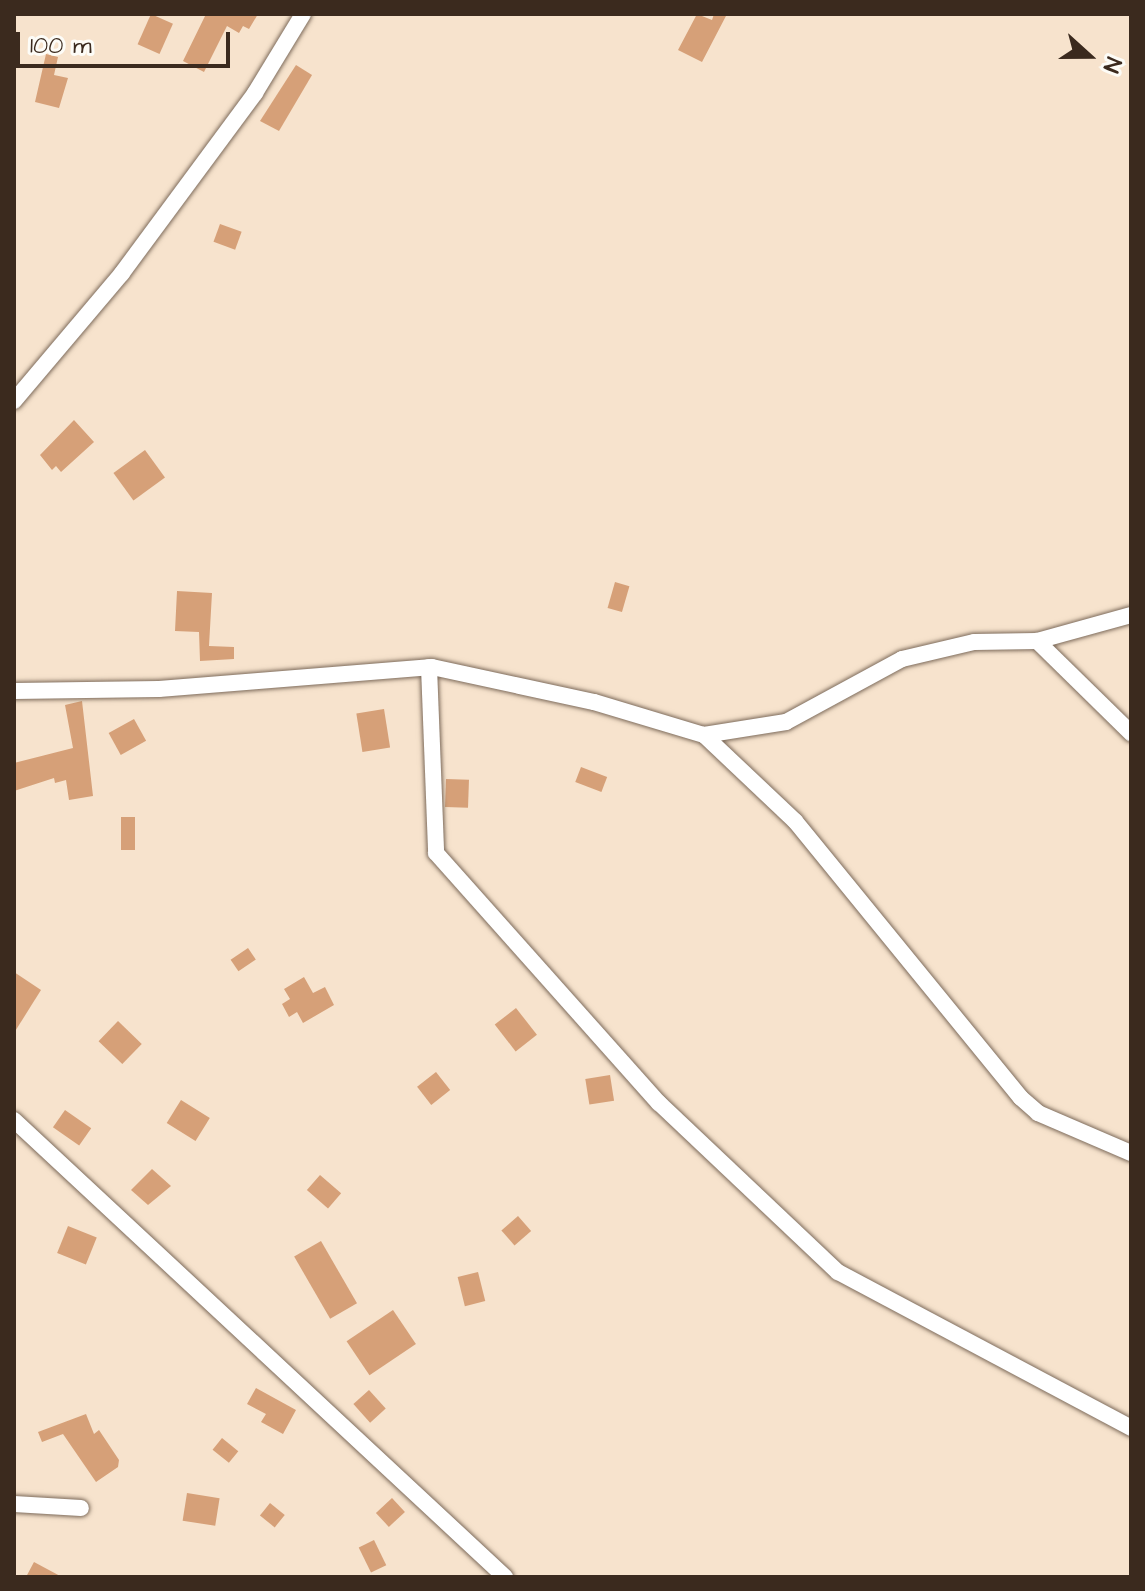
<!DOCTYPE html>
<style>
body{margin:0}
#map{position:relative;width:1145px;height:1591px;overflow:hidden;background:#f7e3cd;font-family:"Architects Daughter",sans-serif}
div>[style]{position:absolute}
.building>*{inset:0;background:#d6a078;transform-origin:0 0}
.roads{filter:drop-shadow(0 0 2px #7d6b5b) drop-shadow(0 0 2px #7d6b5b)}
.minor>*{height:16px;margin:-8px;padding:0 8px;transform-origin:8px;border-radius:8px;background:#fff}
span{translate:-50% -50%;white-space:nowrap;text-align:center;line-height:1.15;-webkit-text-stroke:6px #fdfcf7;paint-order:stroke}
.frame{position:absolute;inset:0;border:16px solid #3b2a1e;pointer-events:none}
.north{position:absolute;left:1049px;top:16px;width:80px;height:80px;-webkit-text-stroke:6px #fdfcf7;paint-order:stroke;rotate:111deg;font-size:22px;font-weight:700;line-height:32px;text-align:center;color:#3b2a1e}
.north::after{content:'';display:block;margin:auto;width:28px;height:36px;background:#3b2a1e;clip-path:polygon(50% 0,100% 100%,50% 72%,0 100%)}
.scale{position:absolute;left:16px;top:32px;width:214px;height:36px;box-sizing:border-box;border:4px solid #3b2a1e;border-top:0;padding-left:10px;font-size:24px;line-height:28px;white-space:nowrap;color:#3b2a1e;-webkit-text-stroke:6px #fdfcf7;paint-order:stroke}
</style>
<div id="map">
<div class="building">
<i style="left:151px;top:14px;width:24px;height:33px;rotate:24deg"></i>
<i style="clip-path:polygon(206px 14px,258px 14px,249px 29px,243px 26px,239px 33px,227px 26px,204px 72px,183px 61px)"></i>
<i style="clip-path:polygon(697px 14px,712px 20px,714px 14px,727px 14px,702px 62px,678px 50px)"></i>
<i style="clip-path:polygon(46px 54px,58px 57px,54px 75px,68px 78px,59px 108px,35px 102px)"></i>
<i style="clip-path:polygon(296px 65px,312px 75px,279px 131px,260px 121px)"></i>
<i style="left:220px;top:224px;width:23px;height:19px;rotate:20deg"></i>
<i style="clip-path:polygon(74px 420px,94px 442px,61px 472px,56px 466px,52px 470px,40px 455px)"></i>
<i style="left:145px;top:450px;width:34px;height:39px;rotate:54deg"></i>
<i style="left:615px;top:582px;width:15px;height:27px;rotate:16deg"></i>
<i style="clip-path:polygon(177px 591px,212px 593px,209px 646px,234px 647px,234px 659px,200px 661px,199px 632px,175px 631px)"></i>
<i style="clip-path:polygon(82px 701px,93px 796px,69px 800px,66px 780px,55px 783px,54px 778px,14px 791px,14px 763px,73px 748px,65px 705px)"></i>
<i style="left:384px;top:709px;width:39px;height:28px;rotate:81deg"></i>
<i style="left:134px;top:719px;width:25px;height:29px;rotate:61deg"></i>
<i style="left:581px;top:767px;width:28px;height:16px;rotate:21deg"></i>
<i style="left:446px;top:779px;width:23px;height:28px;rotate:2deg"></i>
<i style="left:121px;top:817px;width:14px;height:33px"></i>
<i style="left:248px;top:948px;width:14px;height:21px;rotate:56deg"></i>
<i style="clip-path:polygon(14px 972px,41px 990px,14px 1033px)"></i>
<i style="clip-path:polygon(304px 977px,313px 993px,325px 987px,334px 1005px,303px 1023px,297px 1012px,289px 1017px,282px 1004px,290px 999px,284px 989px)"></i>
<i style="left:516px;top:1008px;width:34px;height:27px;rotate:52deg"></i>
<i style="left:118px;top:1021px;width:33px;height:28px;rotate:44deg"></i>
<i style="left:436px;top:1072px;width:23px;height:24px;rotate:52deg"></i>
<i style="left:610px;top:1075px;width:26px;height:25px;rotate:81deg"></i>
<i style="left:181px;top:1100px;width:34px;height:27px;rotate:32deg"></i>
<i style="left:65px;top:1110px;width:32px;height:21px;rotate:35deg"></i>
<i style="clip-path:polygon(152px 1169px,171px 1186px,148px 1205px,131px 1190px)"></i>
<i style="left:320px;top:1175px;width:28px;height:20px;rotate:41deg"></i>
<i style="left:518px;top:1216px;width:20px;height:22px;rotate:49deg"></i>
<i style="left:68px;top:1226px;width:31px;height:29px;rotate:22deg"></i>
<i style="left:321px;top:1241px;width:72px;height:31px;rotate:60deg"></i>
<i style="left:478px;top:1272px;width:30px;height:21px;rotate:76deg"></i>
<i style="left:393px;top:1310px;width:41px;height:56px;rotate:56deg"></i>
<i style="clip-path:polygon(256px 1388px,296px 1410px,283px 1434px,261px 1422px,266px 1414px,247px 1404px)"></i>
<i style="left:369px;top:1390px;width:25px;height:21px;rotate:48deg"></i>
<i style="clip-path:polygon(86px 1414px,94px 1434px,99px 1430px,119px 1460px,118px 1467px,96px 1482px,63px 1434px,42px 1442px,38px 1432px)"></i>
<i style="left:222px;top:1438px;width:21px;height:15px;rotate:39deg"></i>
<i style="left:187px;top:1493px;width:33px;height:28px;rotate:9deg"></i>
<i style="left:392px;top:1498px;width:19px;height:22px;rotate:47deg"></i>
<i style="left:270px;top:1503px;width:19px;height:16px;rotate:39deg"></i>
<i style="left:374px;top:1540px;width:28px;height:17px;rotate:64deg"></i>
<i style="clip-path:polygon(34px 1562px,62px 1577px,26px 1577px)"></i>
</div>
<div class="roads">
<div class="minor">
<i style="left:14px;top:401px;width:167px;rotate:-49.8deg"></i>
<i style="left:122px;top:273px;width:224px;rotate:-53.5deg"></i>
<i style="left:255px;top:93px;width:92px;rotate:-58.7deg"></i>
<i style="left:1037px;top:641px;width:132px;rotate:44.4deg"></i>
<i style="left:429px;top:667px;width:186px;rotate:87.8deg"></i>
<i style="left:436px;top:853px;width:335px;rotate:48.3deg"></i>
<i style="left:659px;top:1103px;width:246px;rotate:43.4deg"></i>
<i style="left:838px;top:1272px;width:332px;rotate:28deg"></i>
<i style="left:14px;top:691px;width:145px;rotate:-0.8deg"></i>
<i style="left:159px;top:689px;width:274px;rotate:-4.6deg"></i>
<i style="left:432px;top:667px;width:166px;rotate:12.2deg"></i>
<i style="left:594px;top:702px;width:115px;rotate:16.7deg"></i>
<i style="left:704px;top:735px;width:83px;rotate:-9deg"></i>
<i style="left:786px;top:722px;width:132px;rotate:-28.5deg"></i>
<i style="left:902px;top:659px;width:74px;rotate:-13.3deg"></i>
<i style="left:974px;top:642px;width:63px;rotate:-0.9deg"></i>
<i style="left:1037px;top:641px;width:98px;rotate:-15.5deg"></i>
<i style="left:704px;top:735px;width:125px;rotate:43.4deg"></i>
<i style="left:795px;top:821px;width:357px;rotate:50.8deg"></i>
<i style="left:1021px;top:1098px;width:23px;rotate:41deg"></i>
<i style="left:1038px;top:1113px;width:101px;rotate:23.3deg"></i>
<i style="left:14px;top:1120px;width:671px;rotate:42.95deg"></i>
<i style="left:14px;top:1504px;width:67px;rotate:3.4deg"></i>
</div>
</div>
<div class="frame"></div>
<div class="north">N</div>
<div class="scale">100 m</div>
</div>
